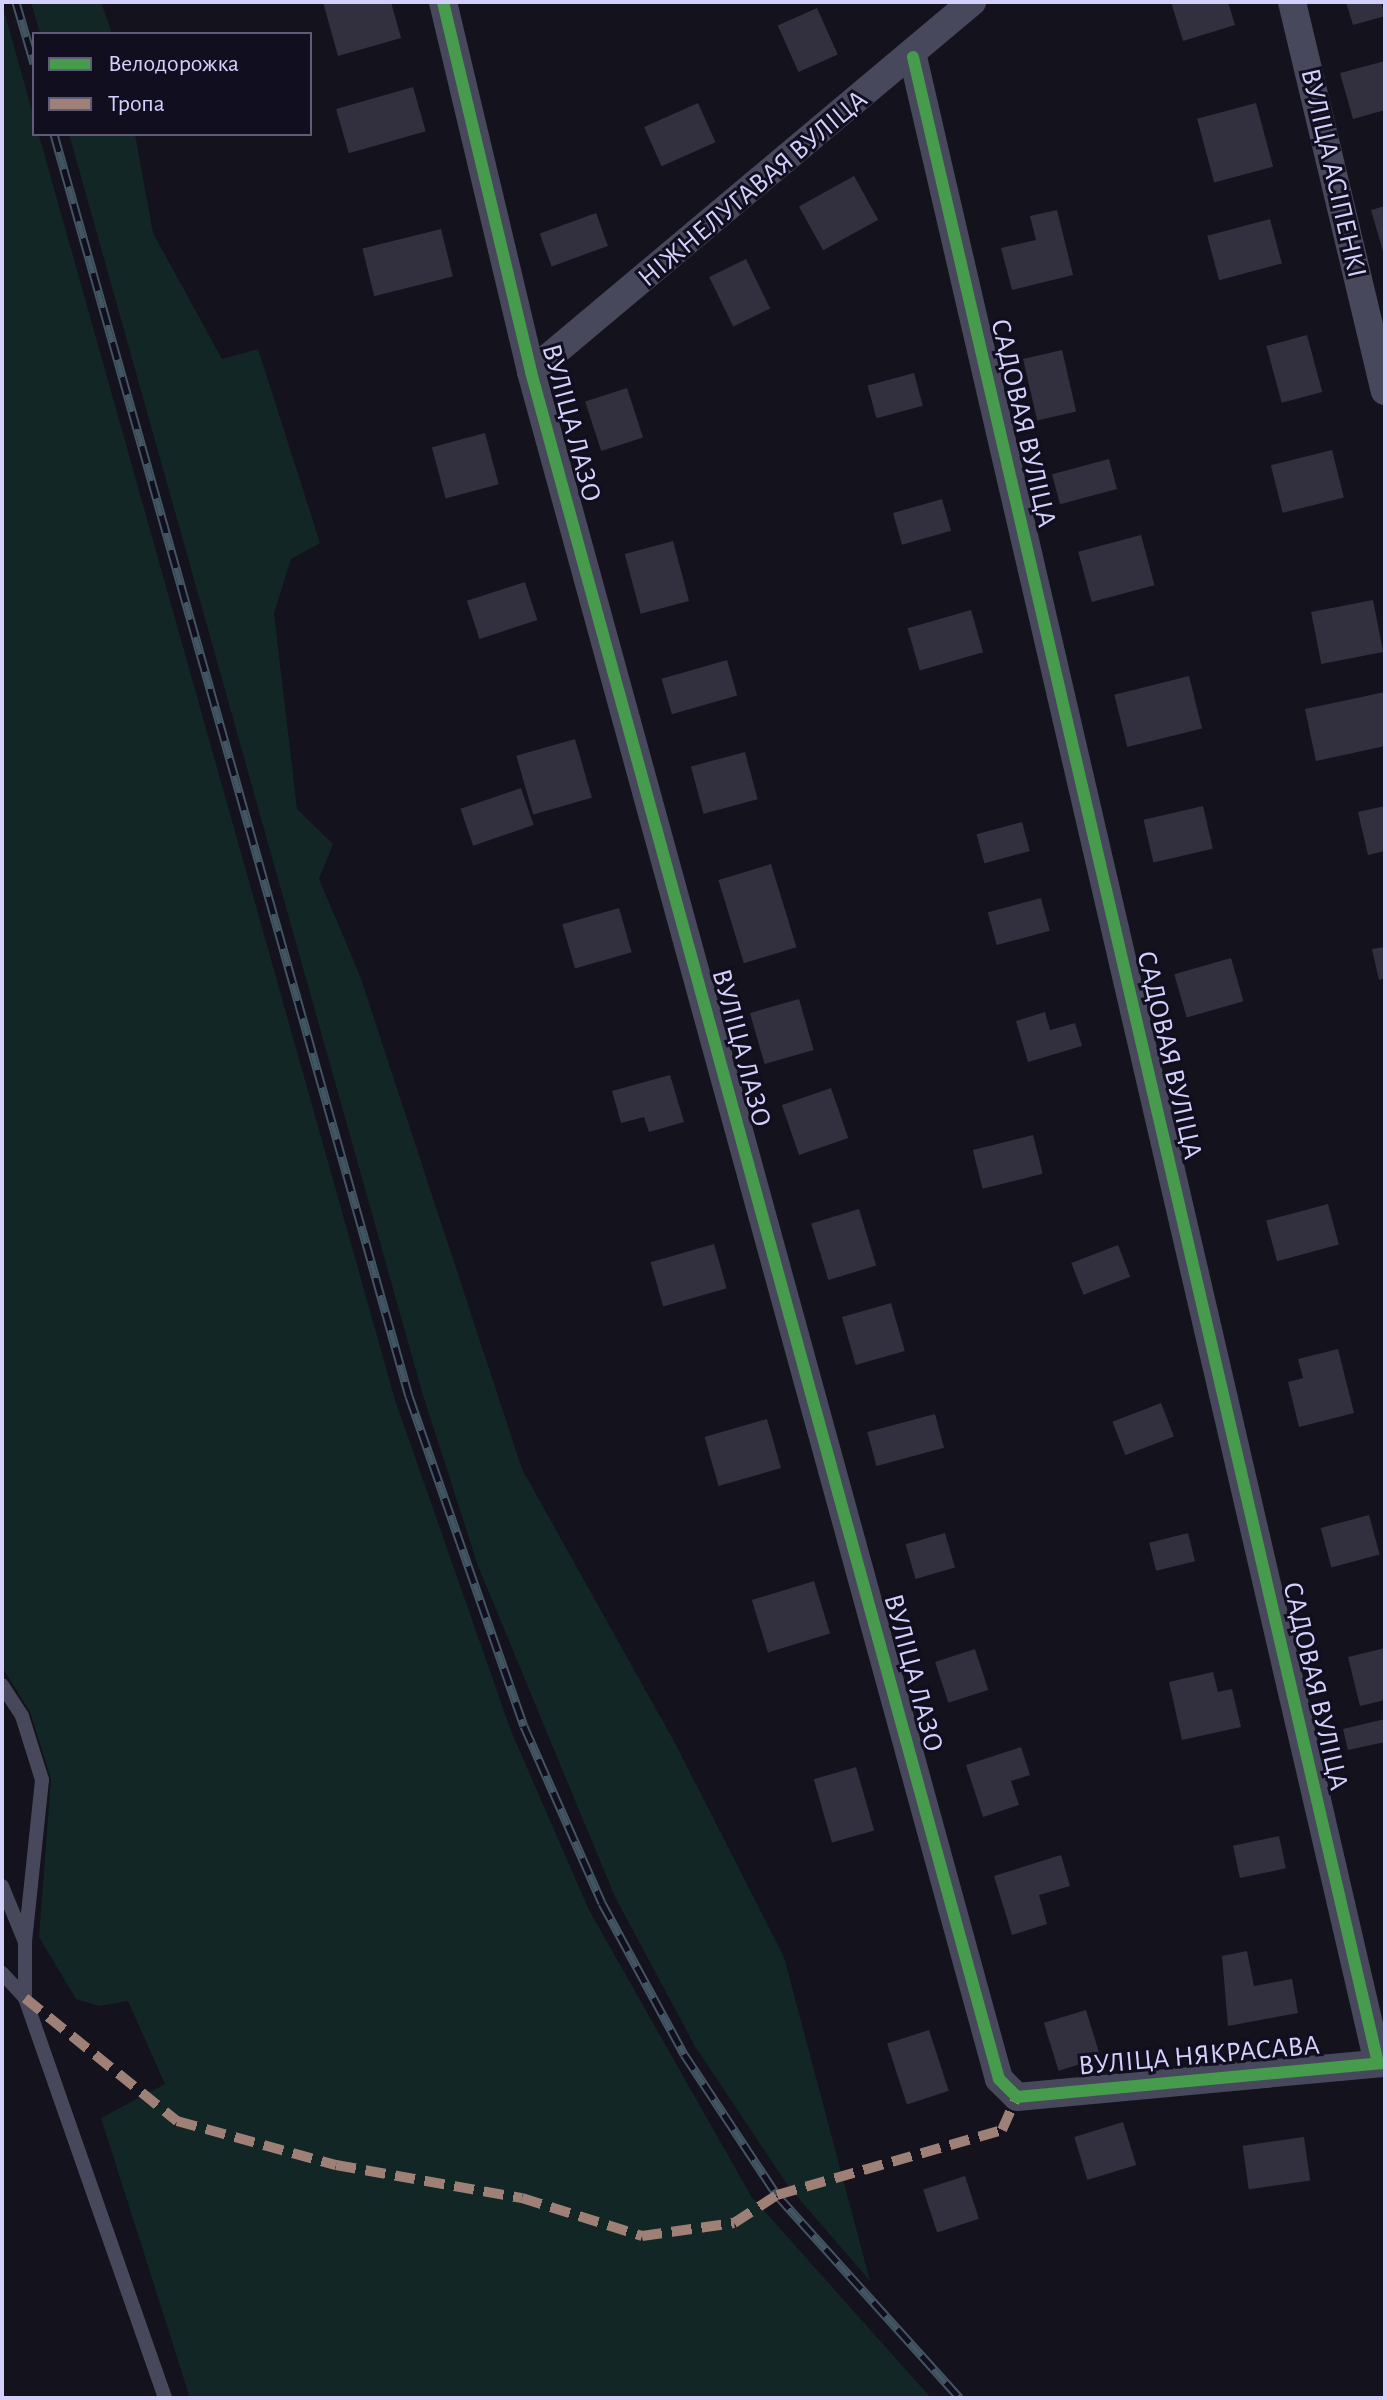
<!DOCTYPE html>
<meta charset="utf-8">
<style>
body{margin:0}
#map{position:relative;width:1387px;height:2400px;overflow:hidden;background:#14121c;font-family:"Alegreya Sans",sans-serif}
div>[style]{position:absolute}
.green>*{inset:0;background:#122626}
.building>*{inset:0;background:#32303e;transform-origin:0 0}
.service>*{height:14px;margin:-7px;padding:0 7px;transform-origin:7px;border-radius:7px;background:#48485c}
.minor>*{height:28px;margin:-14px;padding:0 14px;transform-origin:14px;border-radius:14px;background:#48485c}
.rail>*{height:9px;margin-top:-4.5px;transform-origin:0;background:repeating-linear-gradient(90deg,#110e20 0 18px,#425563 0 36px);box-sizing:border-box;border-block:2px solid #425563}
.quiet>*{height:10px;margin-top:-5px;transform-origin:0;background:repeating-linear-gradient(90deg,#9e8076 0 20px,transparent 0 30px)}
.cycleway>*{height:12px;margin:-6px;padding:0 6px;transform-origin:6px;border-radius:6px;background:#469c4c}
span{translate:-50% -50%;white-space:nowrap;text-align:center;line-height:1.15;-webkit-text-stroke:6px #110e20;paint-order:stroke}
.street-label{font-size:28px;color:#d4d0fc}
.frame{position:absolute;inset:0;border:4px solid #d4d0fc;pointer-events:none}
.legend{position:absolute;left:32px;top:32px;width:280px;height:104px;box-sizing:border-box;background:#110e20;border:2px solid #5f5c78;margin:0;padding:10px 14px;list-style:none;font-size:24px;color:#d4d0fc}
.legend li{display:flex;align-items:center;gap:16px;height:40px}
.legend b{width:40px;border:2px solid #5f5c78}
</style>
<div id="map">
<div class="green">
<i style="clip-path:polygon(31px 2px,101px 2px,112px 34px,40px 34px)"></i>
<i style="clip-path:polygon(2px 4px,395px 1400px,511px 1731px,589px 1910px,751px 2196px,931px 2398px,190px 2398px,101px 2118px,165px 2084px,128px 2001px,99px 2006px,76px 1999px,39px 1937px,51px 1779px,30px 1712px,2px 1667px)"></i>
<i style="clip-path:polygon(69px 134px,135px 134px,153px 233px,222px 359px,258px 349px,320px 543px,291px 559px,274px 613px,297px 809px,333px 844px,319px 879px,360px 976px,522px 1469px,676px 1745px,784px 1957px,870px 2281px,788px 2186px,696px 2048px,615px 1897px,478px 1566px,422px 1392px)"></i>
</div>
<div class="building">
<i style="clip-path:polygon(323px 2px,391px 2px,401px 38px,338px 56px)"></i>
<i style="clip-path:polygon(1171px 2px,1228px 2px,1235px 25px,1183px 41px)"></i>
<i style="clip-path:polygon(1346px 2px,1381px 2px,1385px 16px,1353px 25px)"></i>
<i style="left:817px;top:8px;width:51px;height:43px;rotate:66deg"></i>
<i style="clip-path:polygon(1385px 61px,1385px 110px,1353px 119px,1340px 73px)"></i>
<i style="left:413px;top:87px;width:46px;height:80px;rotate:74deg"></i>
<i style="left:698px;top:103px;width:43px;height:59px;rotate:66deg"></i>
<i style="left:1256px;top:103px;width:66px;height:61px;rotate:75deg"></i>
<i style="left:854px;top:176px;width:50px;height:63px;rotate:61deg"></i>
<i style="clip-path:polygon(1385px 206px,1385px 255px,1384px 255px,1371px 210px)"></i>
<i style="clip-path:polygon(1057px 210px,1073px 275px,1012px 290px,1001px 248px,1036px 240px,1030px 216px)"></i>
<i style="left:596px;top:213px;width:35px;height:60px;rotate:70deg"></i>
<i style="left:1270px;top:219px;width:46px;height:65px;rotate:75deg"></i>
<i style="left:441px;top:229px;width:49px;height:81px;rotate:76deg"></i>
<i style="left:746px;top:259px;width:55px;height:41px;rotate:64deg"></i>
<i style="left:1307px;top:335px;width:59px;height:42px;rotate:75deg"></i>
<i style="left:1062px;top:350px;width:63px;height:40px;rotate:77deg"></i>
<i style="left:914px;top:373px;width:34px;height:48px;rotate:75deg"></i>
<i style="left:627px;top:388px;width:52px;height:44px;rotate:72deg"></i>
<i style="left:485px;top:433px;width:53px;height:55px;rotate:75deg"></i>
<i style="left:1332px;top:450px;width:49px;height:63px;rotate:76deg"></i>
<i style="left:1109px;top:459px;width:31px;height:59px;rotate:75deg"></i>
<i style="left:942px;top:499px;width:33px;height:51px;rotate:74deg"></i>
<i style="left:1141px;top:535px;width:52px;height:65px;rotate:75deg"></i>
<i style="left:673px;top:541px;width:62px;height:50px;rotate:75deg"></i>
<i style="left:525px;top:582px;width:40px;height:61px;rotate:72deg"></i>
<i style="left:1373px;top:600px;width:53px;height:63px;rotate:79deg"></i>
<i style="left:971px;top:610px;width:44px;height:66px;rotate:74deg"></i>
<i style="left:727px;top:660px;width:37px;height:68px;rotate:74deg"></i>
<i style="left:1189px;top:676px;width:54px;height:77px;rotate:76deg"></i>
<i style="clip-path:polygon(1385px 692px,1385px 746px,1316px 761px,1305px 709px)"></i>
<i style="left:575px;top:739px;width:61px;height:61px;rotate:74deg"></i>
<i style="left:745px;top:752px;width:49px;height:56px;rotate:75deg"></i>
<i style="left:521px;top:788px;width:39px;height:64px;rotate:71deg"></i>
<i style="left:1203px;top:806px;width:44px;height:61px;rotate:77deg"></i>
<i style="clip-path:polygon(1385px 806px,1385px 851px,1368px 855px,1358px 812px)"></i>
<i style="left:1022px;top:822px;width:30px;height:47px;rotate:75deg"></i>
<i style="left:771px;top:864px;width:87px;height:55px;rotate:73deg"></i>
<i style="left:1041px;top:898px;width:34px;height:55px;rotate:75deg"></i>
<i style="left:619px;top:908px;width:46px;height:59px;rotate:74deg"></i>
<i style="clip-path:polygon(1385px 947px,1385px 978px,1379px 980px,1372px 949px)"></i>
<i style="left:1231px;top:958px;width:45px;height:59px;rotate:74deg"></i>
<i style="left:799px;top:999px;width:53px;height:51px;rotate:74deg"></i>
<i style="clip-path:polygon(1045px 1012px,1050px 1030px,1075px 1023px,1082px 1046px,1028px 1062px,1016px 1021px)"></i>
<i style="clip-path:polygon(670px 1075px,684px 1122px,649px 1132px,644px 1117px,621px 1123px,612px 1091px)"></i>
<i style="left:831px;top:1088px;width:53px;height:52px;rotate:71deg"></i>
<i style="left:1033px;top:1135px;width:40px;height:62px;rotate:76deg"></i>
<i style="left:1328px;top:1204px;width:42px;height:64px;rotate:75deg"></i>
<i style="left:859px;top:1209px;width:59px;height:50px;rotate:73deg"></i>
<i style="left:714px;top:1244px;width:46px;height:66px;rotate:74deg"></i>
<i style="left:1118px;top:1245px;width:34px;height:50px;rotate:69deg"></i>
<i style="left:891px;top:1303px;width:50px;height:51px;rotate:74deg"></i>
<i style="clip-path:polygon(1338px 1349px,1354px 1413px,1299px 1427px,1288px 1382px,1303px 1378px,1298px 1359px)"></i>
<i style="left:1161px;top:1403px;width:36px;height:52px;rotate:69deg"></i>
<i style="left:935px;top:1414px;width:35px;height:70px;rotate:75deg"></i>
<i style="left:767px;top:1419px;width:51px;height:65px;rotate:74deg"></i>
<i style="left:1369px;top:1515px;width:41px;height:50px;rotate:75deg"></i>
<i style="left:945px;top:1533px;width:36px;height:41px;rotate:74deg"></i>
<i style="left:1188px;top:1533px;width:29px;height:40px;rotate:76deg"></i>
<i style="left:814px;top:1581px;width:55px;height:65px;rotate:73deg"></i>
<i style="clip-path:polygon(1385px 1648px,1385px 1700px,1360px 1706px,1348px 1657px)"></i>
<i style="left:975px;top:1649px;width:43px;height:42px;rotate:72deg"></i>
<i style="clip-path:polygon(1213px 1672px,1218px 1692px,1232px 1689px,1241px 1727px,1182px 1740px,1169px 1682px)"></i>
<i style="clip-path:polygon(1385px 1719px,1385px 1742px,1348px 1750px,1343px 1729px)"></i>
<i style="clip-path:polygon(1021px 1747px,1030px 1775px,1011px 1781px,1019px 1805px,983px 1817px,966px 1765px)"></i>
<i style="left:856px;top:1767px;width:66px;height:44px;rotate:74deg"></i>
<i style="left:1279px;top:1836px;width:33px;height:47px;rotate:78deg"></i>
<i style="clip-path:polygon(1061px 1855px,1070px 1886px,1039px 1895px,1047px 1924px,1012px 1935px,994px 1876px)"></i>
<i style="clip-path:polygon(1247px 1951px,1254px 1986px,1292px 1979px,1298px 2013px,1228px 2026px,1222px 1956px)"></i>
<i style="left:1086px;top:2010px;width:50px;height:44px;rotate:73deg"></i>
<i style="left:929px;top:2030px;width:64px;height:44px;rotate:72deg"></i>
<i style="left:1123px;top:2122px;width:45px;height:51px;rotate:73deg"></i>
<i style="left:1304px;top:2137px;width:44px;height:62px;rotate:82deg"></i>
<i style="left:965px;top:2176px;width:45px;height:44px;rotate:72deg"></i>
</div>
<div class="service">
<i style="left:2px;top:1685px;width:37px;rotate:57deg"></i>
<i style="left:22px;top:1716px;width:67px;rotate:72.6deg"></i>
<i style="left:42px;top:1780px;width:163px;rotate:96deg"></i>
<i style="left:2px;top:1886px;width:61px;rotate:67.7deg"></i>
<i style="left:25px;top:1942px;width:56px;rotate:90deg"></i>
<i style="left:25px;top:1998px;width:424px;rotate:70.7deg"></i>
<i style="left:2px;top:1973px;width:34px;rotate:47deg"></i>
</div>
<div class="minor">
<i style="left:443px;top:2px;width:380px;rotate:76.6deg"></i>
<i style="left:531px;top:372px;width:1770px;rotate:74.67deg"></i>
<i style="left:999px;top:2079px;width:25px;rotate:45deg"></i>
<i style="left:1017px;top:2097px;width:370px;rotate:-5.3deg"></i>
<i style="left:1292px;top:2px;width:400px;rotate:76.6deg"></i>
<i style="left:913px;top:57px;width:2059px;rotate:76.95deg"></i>
<i style="left:531px;top:372px;width:576px;rotate:-40deg"></i>
</div>
<div class="rail">
<i style="left:16px;top:2px;width:64px;rotate:73.6deg"></i>
<i style="left:54px;top:134px;width:1311px;rotate:74.29deg"></i>
<i style="left:409px;top:1396px;width:349px;rotate:70.8deg"></i>
<i style="left:524px;top:1726px;width:193px;rotate:66.2deg"></i>
<i style="left:602px;top:1903px;width:172px;rotate:61.5deg"></i>
<i style="left:684px;top:2054px;width:169px;rotate:56.6deg"></i>
<i style="left:777px;top:2195px;width:273px;rotate:48deg"></i>
</div>
<div class="quiet">
<i style="left:25px;top:1998px;width:196px;rotate:39deg"></i>
<i style="left:177px;top:2121px;width:165px;rotate:15.5deg"></i>
<i style="left:336px;top:2165px;width:189px;rotate:10.1deg"></i>
<i style="left:522px;top:2198px;width:126px;rotate:17.6deg"></i>
<i style="left:642px;top:2236px;width:93px;rotate:-8deg"></i>
<i style="left:734px;top:2223px;width:51px;rotate:-33.1deg"></i>
<i style="left:777px;top:2195px;width:234px;rotate:-16.1deg"></i>
<i style="left:1002px;top:2130px;width:36px;rotate:-66deg"></i>
</div>
<div class="cycleway">
<i style="left:443px;top:2px;width:380px;rotate:76.6deg"></i>
<i style="left:531px;top:372px;width:1770px;rotate:74.67deg"></i>
<i style="left:999px;top:2079px;width:25px;rotate:45deg"></i>
<i style="left:1017px;top:2097px;width:370px;rotate:-5.3deg"></i>
<i style="left:913px;top:57px;width:2059px;rotate:76.95deg"></i>
</div>
<div class="street-label">
<span style="left:1333px;top:173px;rotate:77deg">ВУЛІЦА АСІПЕНКІ</span>
<span style="left:753px;top:189px;rotate:-40deg">НІЖНЕЛУГАВАЯ ВУЛІЦА</span>
<span style="left:571px;top:423px;rotate:75deg">ВУЛІЦА ЛАЗО</span>
<span style="left:1023px;top:423px;rotate:77deg">САДОВАЯ ВУЛІЦА</span>
<span style="left:741px;top:1048px;rotate:75deg">ВУЛІЦА ЛАЗО</span>
<span style="left:1169px;top:1055px;rotate:77deg">САДОВАЯ ВУЛІЦА</span>
<span style="left:913px;top:1673px;rotate:75deg">ВУЛІЦА ЛАЗО</span>
<span style="left:1315px;top:1686px;rotate:77deg">САДОВАЯ ВУЛІЦА</span>
<span style="left:1199px;top:2056px;rotate:-5deg">ВУЛІЦА НЯКРАСАВА</span>
</div>
<div class="frame"></div>
<ul class="legend">
<li><b style="height:10px;background:#469c4c"></b>Велодорожка</li>
<li><b style="height:10px;background:#9e8076"></b>Тропа</li>
</ul>
</div>
